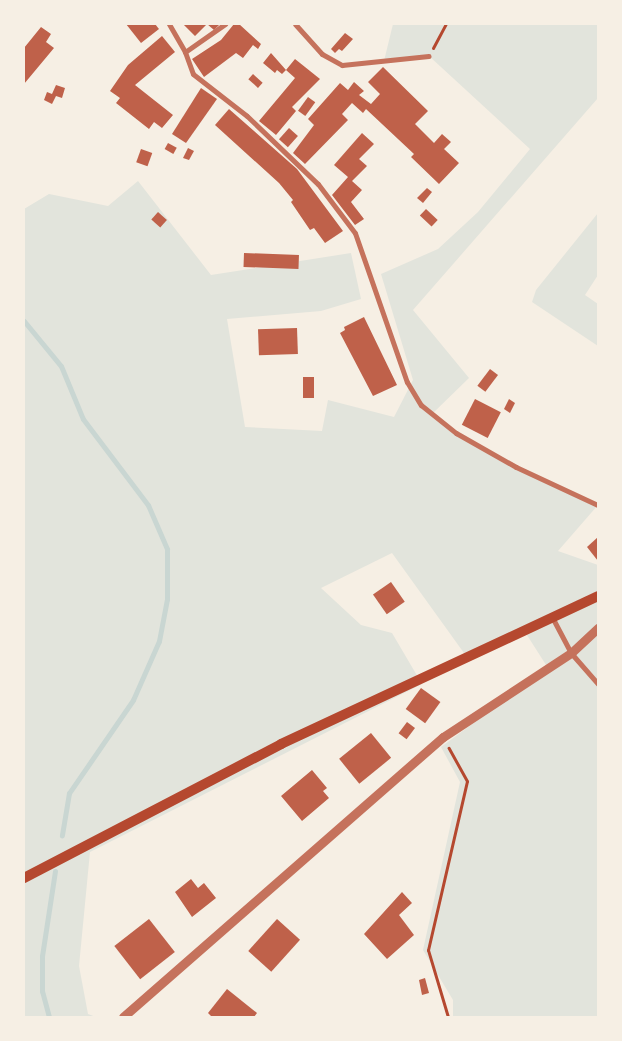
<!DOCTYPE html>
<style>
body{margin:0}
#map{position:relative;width:622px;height:1041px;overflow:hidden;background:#f6efe4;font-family:Helvetica,sans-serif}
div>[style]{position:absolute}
.green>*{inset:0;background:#e2e4dc}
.stream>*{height:5px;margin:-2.5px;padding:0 2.5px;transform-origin:2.5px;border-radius:2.5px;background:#c9d6d2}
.building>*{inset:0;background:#bf614a;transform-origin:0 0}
.path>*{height:3px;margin:-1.5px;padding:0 1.5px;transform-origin:1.5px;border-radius:1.5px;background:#b5482f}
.minor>*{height:5px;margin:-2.5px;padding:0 2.5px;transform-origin:2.5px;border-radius:2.5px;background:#c5725c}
.tertiary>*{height:9px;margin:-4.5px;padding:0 4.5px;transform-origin:4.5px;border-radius:4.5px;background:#c5725c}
.secondary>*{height:10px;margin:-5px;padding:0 5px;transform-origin:5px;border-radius:5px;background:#b5482f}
span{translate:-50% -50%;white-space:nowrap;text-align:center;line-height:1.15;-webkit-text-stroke:5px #f6efe4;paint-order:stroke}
.frame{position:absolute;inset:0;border:25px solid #f6efe4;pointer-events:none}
</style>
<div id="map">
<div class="green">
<i style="clip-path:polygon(393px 24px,598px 24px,598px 98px,413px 310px,469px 378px,431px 415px,516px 467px,598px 505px,558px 551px,598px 565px,598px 1017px,453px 1017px,453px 1000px,423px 950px,460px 782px,441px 747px,548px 668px,525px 632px,469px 660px,392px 553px,321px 588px,361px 625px,392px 633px,422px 684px,90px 852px,79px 966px,88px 1014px,96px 1017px,24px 1017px,24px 209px,49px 194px,108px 206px,138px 181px,211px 275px,351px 253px,361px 299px,321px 311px,227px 319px,245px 427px,322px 431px,328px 400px,394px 417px,413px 380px,381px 274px,438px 249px,478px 212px,530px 149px,429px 56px,384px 61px)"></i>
<i style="clip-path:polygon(598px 213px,598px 275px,585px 295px,598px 304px,598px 346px,532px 302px,536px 290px)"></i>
</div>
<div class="stream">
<i style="left:24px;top:321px;width:58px;rotate:50.6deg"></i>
<i style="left:61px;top:366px;width:57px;rotate:67.5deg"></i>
<i style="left:83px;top:419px;width:108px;rotate:52.9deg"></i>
<i style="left:148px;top:505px;width:48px;rotate:66.6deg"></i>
<i style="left:167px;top:549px;width:50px;rotate:90deg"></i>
<i style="left:167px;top:599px;width:43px;rotate:100.8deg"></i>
<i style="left:159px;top:641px;width:64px;rotate:113.8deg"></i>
<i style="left:133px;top:700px;width:113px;rotate:124.5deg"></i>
<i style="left:69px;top:793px;width:43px;rotate:99.5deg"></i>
<i style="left:49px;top:1017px;width:27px;rotate:-105deg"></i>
<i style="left:42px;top:991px;width:35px;rotate:-90deg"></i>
<i style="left:42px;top:956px;width:86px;rotate:-81.3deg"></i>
</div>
<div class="building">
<i style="clip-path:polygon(126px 24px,155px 24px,159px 29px,141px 43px)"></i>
<i style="clip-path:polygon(183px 24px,220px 24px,214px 30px,207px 24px,195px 36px)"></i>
<i style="clip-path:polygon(234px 24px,239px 24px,261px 44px,258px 49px,253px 45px,243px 58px,236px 53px,204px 77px,192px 59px,221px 40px)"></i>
<i style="clip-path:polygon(41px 27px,51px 34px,46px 42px,54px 48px,24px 84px,24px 48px)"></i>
<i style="clip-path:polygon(345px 33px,353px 39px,342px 51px,339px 49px,335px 53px,331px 49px)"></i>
<i style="clip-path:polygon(162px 36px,175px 52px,135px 85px,173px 115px,162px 128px,154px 122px,149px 129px,116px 103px,120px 98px,110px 91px,128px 65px)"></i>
<i style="clip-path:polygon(271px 53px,286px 70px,295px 59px,320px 79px,292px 107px,296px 111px,276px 135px,259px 121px,295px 78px,286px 70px,282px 74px,277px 70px,275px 73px,263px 63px)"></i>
<i style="clip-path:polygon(383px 67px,428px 111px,415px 124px,434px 143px,442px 134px,451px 142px,444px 149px,459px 163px,439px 184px,411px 157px,414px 154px,366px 109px,363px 113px,352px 103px,342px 114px,348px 120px,305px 164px,293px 153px,314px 125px,308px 119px,340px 83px,348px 90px,354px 82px,364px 91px,359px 95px,371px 104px,380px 94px,368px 82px)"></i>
<i style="left:253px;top:74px;width:13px;height:7px;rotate:42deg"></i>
<i style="clip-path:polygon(56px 85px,65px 88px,62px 98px,56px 96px,52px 104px,44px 100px,47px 92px,52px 94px)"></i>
<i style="clip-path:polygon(201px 88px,217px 99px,186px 143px,172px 134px)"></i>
<i style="left:308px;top:97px;width:9px;height:17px;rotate:36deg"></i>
<i style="clip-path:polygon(229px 109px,297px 169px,343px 231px,325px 243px,314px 228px,310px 230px,291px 202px,293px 200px,279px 183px,215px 125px)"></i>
<i style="left:289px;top:128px;width:12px;height:15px;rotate:42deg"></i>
<i style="clip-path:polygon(362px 133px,374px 144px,359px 159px,367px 166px,352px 181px,362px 190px,351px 202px,364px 219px,355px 225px,332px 195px,348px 177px,334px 165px)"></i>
<i style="left:168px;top:143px;width:10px;height:7px;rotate:29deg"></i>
<i style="clip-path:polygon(188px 148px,194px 151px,189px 160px,183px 158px)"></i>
<i style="left:141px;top:149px;width:12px;height:14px;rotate:20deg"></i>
<i style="clip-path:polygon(427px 188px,432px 192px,423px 203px,417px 198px)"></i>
<i style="left:426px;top:209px;width:16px;height:9px;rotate:43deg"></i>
<i style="left:158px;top:212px;width:12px;height:10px;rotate:42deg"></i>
<i style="left:244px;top:253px;width:55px;height:14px;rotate:2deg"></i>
<i style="clip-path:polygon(364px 317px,397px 385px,373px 396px,340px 333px,345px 330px,344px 327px)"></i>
<i style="left:297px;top:328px;width:26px;height:39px;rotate:88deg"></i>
<i style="left:490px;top:369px;width:10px;height:21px;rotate:37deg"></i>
<i style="left:303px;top:377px;width:11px;height:21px"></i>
<i style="left:475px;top:399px;width:29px;height:29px;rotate:27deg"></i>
<i style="clip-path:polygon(509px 399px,515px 403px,510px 413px,504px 409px)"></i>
<i style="clip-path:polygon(598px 537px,598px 561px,587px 547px)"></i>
<i style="left:391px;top:582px;width:24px;height:22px;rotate:55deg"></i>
<i style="left:421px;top:688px;width:24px;height:26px;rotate:36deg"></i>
<i style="left:407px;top:722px;width:10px;height:14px;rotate:37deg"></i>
<i style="left:371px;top:733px;width:32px;height:41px;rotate:51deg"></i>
<i style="clip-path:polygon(312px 770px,327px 788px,323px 791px,329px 798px,302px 821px,281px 796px)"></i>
<i style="clip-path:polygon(191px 879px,198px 888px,204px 883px,216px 898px,192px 917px,175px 892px)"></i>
<i style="clip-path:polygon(402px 892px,412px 903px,399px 915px,414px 935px,387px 959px,364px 934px)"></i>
<i style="left:149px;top:919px;width:42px;height:44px;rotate:52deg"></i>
<i style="left:277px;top:919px;width:31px;height:43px;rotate:42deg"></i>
<i style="clip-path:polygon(425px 978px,429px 993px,422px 995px,419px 980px)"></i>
<i style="clip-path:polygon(227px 989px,257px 1013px,254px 1017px,212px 1017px,208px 1013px)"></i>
</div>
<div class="path">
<i style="left:433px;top:48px;width:27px;rotate:-62deg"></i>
<i style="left:448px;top:1017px;width:70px;rotate:-106.6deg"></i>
<i style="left:428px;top:950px;width:173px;rotate:-77deg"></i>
<i style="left:467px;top:781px;width:38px;rotate:-119deg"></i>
</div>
<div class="minor">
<i style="left:169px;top:24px;width:32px;rotate:60deg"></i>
<i style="left:185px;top:52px;width:49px;rotate:-35deg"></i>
<i style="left:295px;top:24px;width:40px;rotate:48deg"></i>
<i style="left:322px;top:54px;width:23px;rotate:29deg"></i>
<i style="left:342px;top:65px;width:87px;rotate:-5.9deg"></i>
<i style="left:185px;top:52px;width:23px;rotate:70deg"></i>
<i style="left:193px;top:74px;width:68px;rotate:37.9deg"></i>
<i style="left:247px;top:116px;width:98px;rotate:43.8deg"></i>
<i style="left:318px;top:184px;width:61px;rotate:52.9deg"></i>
<i style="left:355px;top:233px;width:158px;rotate:70.8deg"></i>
<i style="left:407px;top:382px;width:27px;rotate:59deg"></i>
<i style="left:421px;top:405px;width:45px;rotate:38.7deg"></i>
<i style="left:456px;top:433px;width:69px;rotate:29.5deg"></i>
<i style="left:516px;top:467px;width:90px;rotate:24.9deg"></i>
<i style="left:552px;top:617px;width:41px;rotate:62.2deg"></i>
<i style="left:571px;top:653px;width:41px;rotate:48.9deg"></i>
</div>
<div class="tertiary">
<i style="left:123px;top:1017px;width:425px;rotate:-41.2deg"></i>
<i style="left:443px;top:737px;width:153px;rotate:-33.3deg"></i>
<i style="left:571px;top:653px;width:37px;rotate:-43deg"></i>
</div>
<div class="secondary">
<i style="left:24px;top:878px;width:290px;rotate:-27.5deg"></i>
<i style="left:281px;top:744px;width:350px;rotate:-25deg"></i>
</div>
<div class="frame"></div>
</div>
